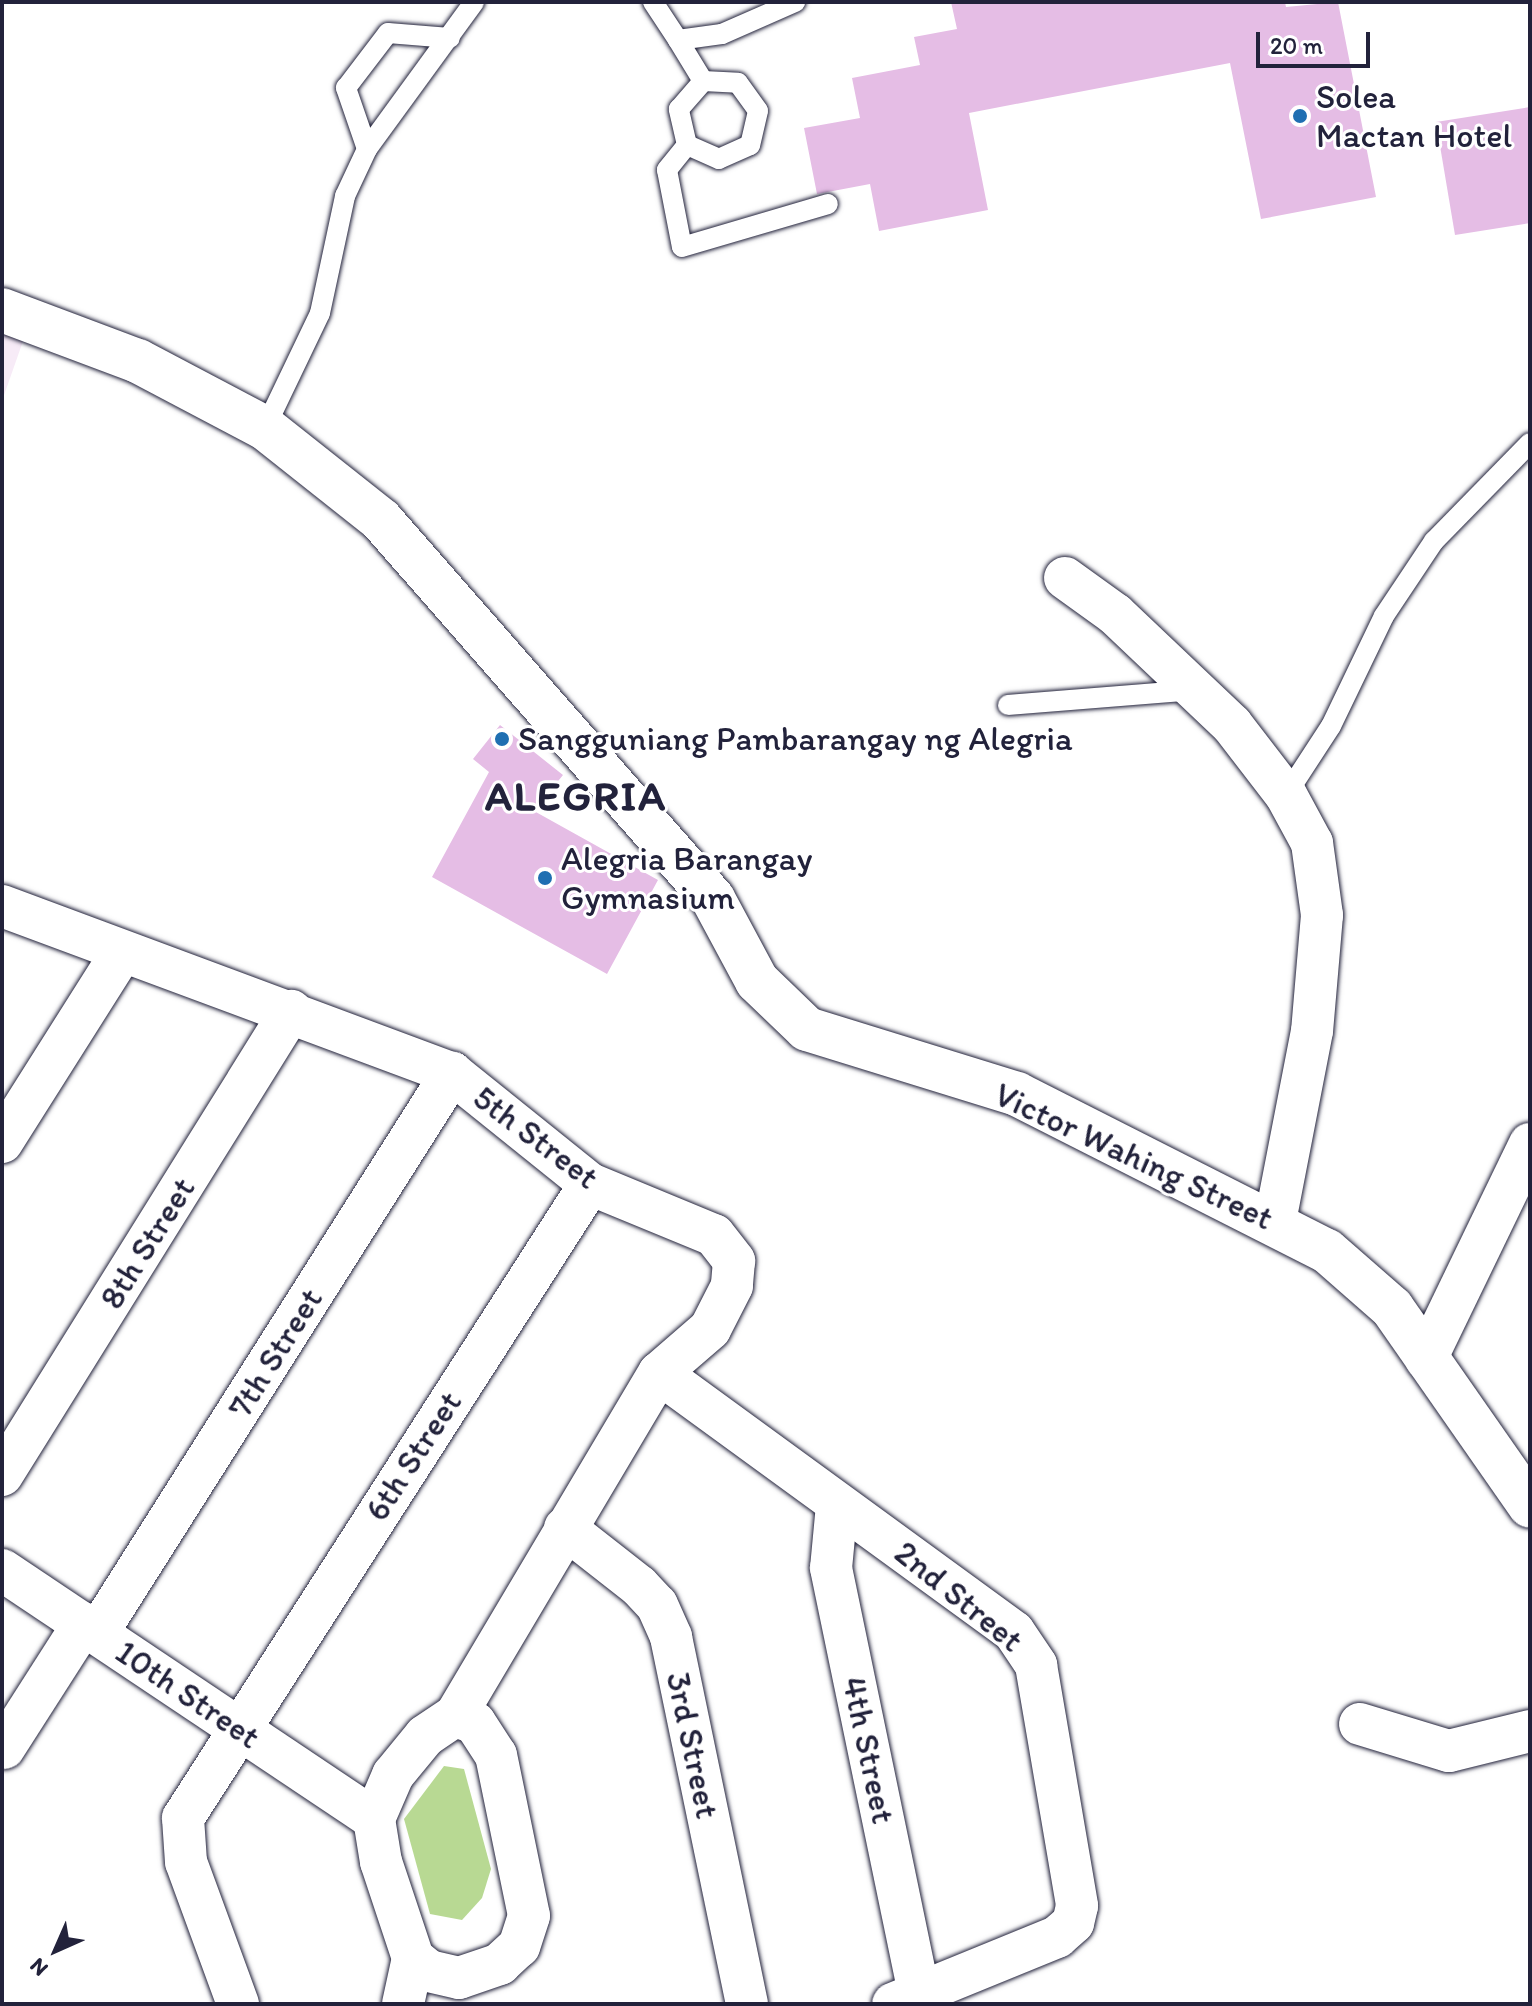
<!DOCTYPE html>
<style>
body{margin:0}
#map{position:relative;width:1532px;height:2006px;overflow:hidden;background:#fff;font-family:Itim,sans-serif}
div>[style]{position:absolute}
.built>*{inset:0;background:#f7ebf7}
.green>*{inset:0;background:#b8d993}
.building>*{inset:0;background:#e5bde5}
.roads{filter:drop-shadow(0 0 2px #22223b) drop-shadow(0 0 2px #22223b)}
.lane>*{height:20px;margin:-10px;padding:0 10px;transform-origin:10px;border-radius:10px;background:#fff}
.street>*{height:42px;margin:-21px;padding:0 21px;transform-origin:21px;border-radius:21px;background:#fff}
.secondary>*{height:44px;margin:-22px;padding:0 22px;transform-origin:22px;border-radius:22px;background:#fff}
.dots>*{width:22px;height:22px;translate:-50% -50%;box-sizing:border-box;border:4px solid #fff;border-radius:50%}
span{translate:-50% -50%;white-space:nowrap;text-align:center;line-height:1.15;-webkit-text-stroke:6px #fff;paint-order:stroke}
.poi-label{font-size:34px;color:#22223b}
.left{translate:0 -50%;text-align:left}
.street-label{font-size:34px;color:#22223b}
.district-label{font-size:42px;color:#22223b;font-weight:700;letter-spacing:2px}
.frame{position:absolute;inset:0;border:4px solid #22223b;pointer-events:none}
.north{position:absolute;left:16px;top:1910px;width:80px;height:80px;-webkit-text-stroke:6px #fff;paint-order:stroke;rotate:225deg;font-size:22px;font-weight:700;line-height:32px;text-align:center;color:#22223b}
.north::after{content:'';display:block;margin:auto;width:28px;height:36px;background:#22223b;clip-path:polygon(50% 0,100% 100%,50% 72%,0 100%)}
.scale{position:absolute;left:1256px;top:32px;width:114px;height:36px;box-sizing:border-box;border:4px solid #22223b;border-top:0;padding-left:10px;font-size:24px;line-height:28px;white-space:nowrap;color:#22223b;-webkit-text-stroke:6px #fff;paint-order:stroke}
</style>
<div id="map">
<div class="built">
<i style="clip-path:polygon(2px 314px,29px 324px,2px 401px)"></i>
</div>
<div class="green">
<i style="clip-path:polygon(444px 1766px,464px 1769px,491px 1869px,482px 1898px,462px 1920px,430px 1914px,404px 1819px)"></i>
</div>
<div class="building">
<i style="clip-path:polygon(951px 2px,1285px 2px,1286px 7px,1338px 2px,1376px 197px,1261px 219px,1230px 63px,969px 113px,988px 210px,879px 231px,870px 184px,817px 194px,804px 128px,860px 118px,852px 78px,920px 65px,914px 37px,957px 29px)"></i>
<i style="clip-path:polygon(1530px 107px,1530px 223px,1455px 235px,1436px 122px)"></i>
<i style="clip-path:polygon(500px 725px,563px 775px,534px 811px,658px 880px,607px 974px,432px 877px,489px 772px,473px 759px)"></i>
</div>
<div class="roads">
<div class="lane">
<i style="left:653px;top:2px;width:45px;rotate:56.7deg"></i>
<i style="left:678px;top:40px;width:44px;rotate:-7.8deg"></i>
<i style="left:722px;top:34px;width:80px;rotate:-23.7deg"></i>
<i style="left:678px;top:40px;width:48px;rotate:58.6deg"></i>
<i style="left:703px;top:81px;width:35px;rotate:3deg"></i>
<i style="left:738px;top:83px;width:34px;rotate:54deg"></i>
<i style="left:758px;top:111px;width:35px;rotate:103deg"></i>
<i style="left:750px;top:145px;width:34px;rotate:156deg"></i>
<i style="left:719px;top:159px;width:35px;rotate:-156deg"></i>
<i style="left:687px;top:145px;width:37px;rotate:-103deg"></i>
<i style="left:679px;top:109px;width:37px;rotate:-49deg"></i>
<i style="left:687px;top:145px;width:32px;rotate:129deg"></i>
<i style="left:667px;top:170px;width:78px;rotate:79deg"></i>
<i style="left:682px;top:247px;width:152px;rotate:-16.4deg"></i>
<i style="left:367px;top:149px;width:65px;rotate:-109deg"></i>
<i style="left:346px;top:88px;width:69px;rotate:-52.6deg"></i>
<i style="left:388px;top:33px;width:62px;rotate:4.6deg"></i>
<i style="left:265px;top:428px;width:127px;rotate:-64.4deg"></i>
<i style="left:320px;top:313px;width:120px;rotate:-77.9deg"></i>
<i style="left:345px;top:196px;width:52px;rotate:-64.9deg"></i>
<i style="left:367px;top:149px;width:182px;rotate:-53.9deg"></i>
<i style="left:1008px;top:705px;width:187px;rotate:-4.6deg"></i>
<i style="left:1286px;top:795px;width:82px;rotate:-56.9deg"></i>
<i style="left:1331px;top:726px;width:122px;rotate:-64.3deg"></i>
<i style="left:1384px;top:616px;width:90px;rotate:-56.3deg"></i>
<i style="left:1434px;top:541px;width:137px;rotate:-45.6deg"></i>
</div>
<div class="street">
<i style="left:1065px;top:578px;width:62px;rotate:35.8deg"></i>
<i style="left:1115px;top:614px;width:161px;rotate:43.5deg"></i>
<i style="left:1232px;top:725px;width:88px;rotate:52.4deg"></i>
<i style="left:1286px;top:795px;width:55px;rotate:61.6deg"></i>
<i style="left:1312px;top:843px;width:73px;rotate:82.1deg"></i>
<i style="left:1322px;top:915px;width:116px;rotate:94.9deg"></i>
<i style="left:1312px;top:1031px;width:194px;rotate:101deg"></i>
<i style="left:2px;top:906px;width:480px;rotate:20.4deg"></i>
<i style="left:452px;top:1073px;width:177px;rotate:38.8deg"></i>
<i style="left:590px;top:1184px;width:134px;rotate:22.4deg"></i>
<i style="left:714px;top:1235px;width:33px;rotate:52deg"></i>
<i style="left:734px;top:1261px;width:25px;rotate:95deg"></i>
<i style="left:732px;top:1286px;width:48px;rotate:117.1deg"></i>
<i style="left:710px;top:1329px;width:67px;rotate:139.2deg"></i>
<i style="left:659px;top:1373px;width:399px;rotate:120.7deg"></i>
<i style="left:2px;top:1142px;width:225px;rotate:-57.7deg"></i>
<i style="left:1426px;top:1359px;width:239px;rotate:-64.2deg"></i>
<i style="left:659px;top:1373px;width:439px;rotate:36.1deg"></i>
<i style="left:1014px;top:1632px;width:40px;rotate:56deg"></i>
<i style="left:1036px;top:1665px;width:244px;rotate:80.3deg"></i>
<i style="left:1077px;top:1906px;width:17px;rotate:103deg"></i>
<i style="left:1073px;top:1923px;width:21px;rotate:139deg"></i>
<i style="left:1057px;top:1937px;width:177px;rotate:157.8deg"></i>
<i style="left:2px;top:1475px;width:547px;rotate:-58.08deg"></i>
<i style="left:837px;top:1505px;width:63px;rotate:95.4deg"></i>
<i style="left:831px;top:1568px;width:435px;rotate:78.3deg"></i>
<i style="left:565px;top:1528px;width:94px;rotate:38.1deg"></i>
<i style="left:639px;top:1586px;width:26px;rotate:47deg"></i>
<i style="left:657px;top:1605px;width:35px;rotate:66deg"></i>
<i style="left:671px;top:1637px;width:375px;rotate:78.3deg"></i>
<i style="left:2px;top:1570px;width:448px;rotate:33.8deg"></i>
<i style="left:98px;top:1632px;width:662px;rotate:-57.65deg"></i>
<i style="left:455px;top:1716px;width:21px;rotate:19deg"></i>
<i style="left:475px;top:1723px;width:38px;rotate:57deg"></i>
<i style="left:496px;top:1755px;width:164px;rotate:78.4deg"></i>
<i style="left:529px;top:1916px;width:32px;rotate:108deg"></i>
<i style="left:519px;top:1946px;width:26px;rotate:137deg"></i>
<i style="left:500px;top:1964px;width:43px;rotate:161.1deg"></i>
<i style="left:459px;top:1978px;width:31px;rotate:-167deg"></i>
<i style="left:429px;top:1971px;width:21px;rotate:-141deg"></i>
<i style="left:413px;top:1958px;width:101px;rotate:-108.4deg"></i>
<i style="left:381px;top:1862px;width:44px;rotate:-99.2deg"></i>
<i style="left:374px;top:1819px;width:48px;rotate:-66.6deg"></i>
<i style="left:393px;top:1775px;width:50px;rotate:-50.6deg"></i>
<i style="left:425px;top:1736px;width:36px;rotate:-34deg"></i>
<i style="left:1360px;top:1724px;width:93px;rotate:16.9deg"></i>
<i style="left:1449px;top:1751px;width:83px;rotate:-13.9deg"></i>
<i style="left:4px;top:1748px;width:148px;rotate:-57.4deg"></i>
<i style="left:238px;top:2004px;width:151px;rotate:-110.1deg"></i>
<i style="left:186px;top:1862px;width:44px;rotate:-93.9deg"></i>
<i style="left:183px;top:1818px;width:753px;rotate:-57.3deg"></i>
<i style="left:403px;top:2004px;width:47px;rotate:-77.7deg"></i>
</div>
<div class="secondary">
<i style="left:2px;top:310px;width:145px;rotate:20.6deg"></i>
<i style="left:138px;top:361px;width:144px;rotate:27.8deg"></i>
<i style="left:265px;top:428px;width:148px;rotate:38.4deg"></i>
<i style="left:381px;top:520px;width:504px;rotate:48.78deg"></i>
<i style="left:713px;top:899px;width:93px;rotate:61.8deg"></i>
<i style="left:757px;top:981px;width:69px;rotate:43.8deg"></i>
<i style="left:807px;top:1029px;width:220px;rotate:17.2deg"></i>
<i style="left:1017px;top:1094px;width:347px;rotate:26.9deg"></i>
<i style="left:1327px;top:1251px;width:86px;rotate:41.2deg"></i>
<i style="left:1392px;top:1308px;width:241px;rotate:55.1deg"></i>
</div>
</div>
<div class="dots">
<i style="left:1300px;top:116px;background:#1f6fb2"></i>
<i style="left:502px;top:739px;background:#1f6fb2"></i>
<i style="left:545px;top:878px;background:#1f6fb2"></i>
</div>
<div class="poi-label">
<span class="left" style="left:1316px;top:116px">Solea<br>Mactan Hotel</span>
<span class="left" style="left:518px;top:739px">Sangguniang Pambarangay ng Alegria</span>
<span class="left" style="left:561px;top:878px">Alegria Barangay<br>Gymnasium</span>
</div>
<div class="street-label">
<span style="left:536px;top:1137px;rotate:37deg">5th Street</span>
<span style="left:1134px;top:1156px;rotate:25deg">Victor Wahing Street</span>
<span style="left:147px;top:1243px;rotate:-58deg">8th Street</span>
<span style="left:275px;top:1353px;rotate:-58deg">7th Street</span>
<span style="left:413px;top:1456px;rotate:-57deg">6th Street</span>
<span style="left:959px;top:1596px;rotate:39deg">2nd Street</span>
<span style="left:188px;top:1694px;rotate:34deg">10th Street</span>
<span style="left:693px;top:1745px;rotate:78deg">3rd Street</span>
<span style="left:869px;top:1750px;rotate:78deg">4th Street</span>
</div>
<div class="district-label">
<span style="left:576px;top:796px">ALEGRIA</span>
</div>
<div class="frame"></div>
<div class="north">N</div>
<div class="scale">20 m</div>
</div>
